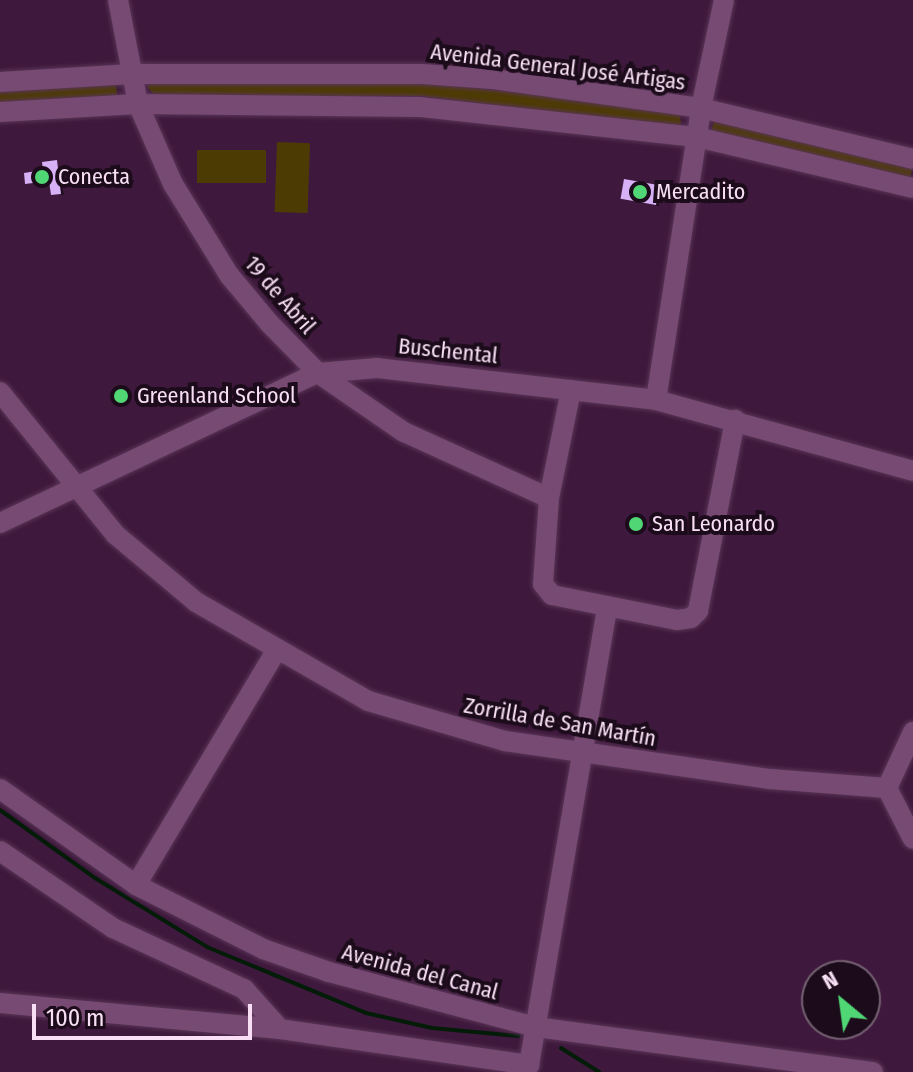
<!DOCTYPE html>
<meta charset="utf-8">
<style>
body{margin:0}
#map{position:relative;width:913px;height:1072px;overflow:hidden;background:#3f193d;font-family:"Fira Sans Condensed",sans-serif}
div>[style]{position:absolute}
.green>*{inset:0;background:#4d3b04;transform-origin:0 0}
.shadow>*{inset:0;background:#0007}
.stream>*{height:4px;margin:-2px;padding:0 2px;transform-origin:2px;border-radius:2px;background:#021c08}
.building>*{inset:0;background:#d7b1f6;transform-origin:0 0}
.roads{filter:drop-shadow(0 0 2px #593557) drop-shadow(0 0 2px #593557)}
.minor>*{height:20px;margin:-10px;padding:0 10px;transform-origin:10px;border-radius:10px;background:#764a73}
.dots>*{width:22px;height:22px;translate:-50% -50%;box-sizing:border-box;border:4px solid #1c0c1b;border-radius:50%}
span{translate:-50% -50%;white-space:nowrap;text-align:center;line-height:1.15;-webkit-text-stroke:8px #1c0c1b;paint-order:stroke}
.street-label{font-size:22px;color:#f8dff5}
.poi-label{font-size:22px;color:#f8dff5}
.left{translate:0 -50%;text-align:left}
.north{position:absolute;left:801px;top:960px;width:80px;height:80px;box-sizing:border-box;background:#1c0c1b;border:2px solid #746072;border-radius:50%;rotate:331deg;font-size:22px;font-weight:700;line-height:32px;text-align:center;color:#f8dff5}
.north::after{content:'';display:block;margin:auto;width:28px;height:36px;background:#50d674;clip-path:polygon(50% 0,100% 100%,50% 72%,0 100%)}
.scale{position:absolute;left:32px;top:1004px;width:220px;height:36px;box-sizing:border-box;border:4px solid #f8dff5;border-top:0;padding-left:10px;font-size:24px;line-height:28px;white-space:nowrap;color:#f8dff5;-webkit-text-stroke:6px #1c0c1b;paint-order:stroke}
</style>
<div id="map">
<div class="green">
<i style="clip-path:polygon(422px 82px,679px 111px,681px 123px,677px 127px,421px 96px,156px 96px,148px 88px,149px 83px)"></i>
<i style="clip-path:polygon(116px 85px,117px 95px,111px 98px,0 105px,0 90px)"></i>
<i style="left:714px;top:120px;width:204px;height:13px;rotate:13deg"></i>
<i style="left:277px;top:142px;width:33px;height:70px;rotate:2deg"></i>
<i style="left:266px;top:150px;width:33px;height:69px;rotate:90deg"></i>
</div>
<div class="shadow">
<i style="clip-path:polygon(57px 162px,64px 195px,53px 194px,51px 183px,27px 183px)"></i>
<i style="clip-path:polygon(658px 187px,659px 206px,622px 198px)"></i>
</div>
<div class="stream">
<i style="left:0;top:810px;width:117px;rotate:35.6deg"></i>
<i style="left:95px;top:878px;width:132px;rotate:31.6deg"></i>
<i style="left:207px;top:947px;width:172px;rotate:22.5deg"></i>
<i style="left:366px;top:1013px;width:68px;rotate:12.8deg"></i>
<i style="left:432px;top:1028px;width:87px;rotate:5.3deg"></i>
<i style="left:561px;top:1048px;width:45px;rotate:32.3deg"></i>
</div>
<div class="building">
<i style="clip-path:polygon(57px 160px,61px 194px,51px 195px,49px 181px,25px 184px,24px 173px,43px 170px,42px 162px)"></i>
<i style="left:624px;top:179px;width:36px;height:20px;rotate:10deg"></i>
</div>
<div class="roads">
<div class="minor">
<i style="left:118px;top:0;width:106px;rotate:79.1deg"></i>
<i style="left:138px;top:104px;width:87px;rotate:66.4deg"></i>
<i style="left:173px;top:184px;width:107px;rotate:58.4deg"></i>
<i style="left:229px;top:275px;width:64px;rotate:50.1deg"></i>
<i style="left:270px;top:324px;width:69px;rotate:45.6deg"></i>
<i style="left:318px;top:373px;width:104px;rotate:34.5deg"></i>
<i style="left:404px;top:432px;width:159px;rotate:24.5deg"></i>
<i style="left:0;top:82px;width:132px;rotate:-3.5deg"></i>
<i style="left:132px;top:74px;width:290px"></i>
<i style="left:422px;top:74px;width:70px;rotate:4.1deg"></i>
<i style="left:492px;top:79px;width:211px;rotate:7.9deg"></i>
<i style="left:701px;top:108px;width:218px;rotate:13.5deg"></i>
<i style="left:0;top:112px;width:138px;rotate:-3.3deg"></i>
<i style="left:138px;top:104px;width:282px;rotate:0.6deg"></i>
<i style="left:420px;top:107px;width:279px;rotate:6.2deg"></i>
<i style="left:697px;top:137px;width:222px;rotate:13.3deg"></i>
<i style="left:571px;top:390px;width:110px;rotate:101.5deg"></i>
<i style="left:549px;top:498px;width:86px;rotate:94deg"></i>
<i style="left:543px;top:584px;width:14px;rotate:51deg"></i>
<i style="left:552px;top:595px;width:127px;rotate:11.3deg"></i>
<i style="left:677px;top:620px;width:14px;rotate:-8deg"></i>
<i style="left:691px;top:618px;width:10px;rotate:-45deg"></i>
<i style="left:698px;top:611px;width:195px;rotate:-79deg"></i>
<i style="left:0;top:392px;width:184px;rotate:51deg"></i>
<i style="left:116px;top:535px;width:104px;rotate:39.9deg"></i>
<i style="left:196px;top:602px;width:198px;rotate:29.9deg"></i>
<i style="left:368px;top:701px;width:143px;rotate:16.3deg"></i>
<i style="left:505px;top:741px;width:268px;rotate:8.2deg"></i>
<i style="left:770px;top:779px;width:117px;rotate:4.4deg"></i>
<i style="left:656px;top:400px;width:295px;rotate:-81.2deg"></i>
<i style="left:701px;top:108px;width:110px;rotate:-78deg"></i>
<i style="left:0;top:523px;width:352px;rotate:-25.3deg"></i>
<i style="left:318px;top:373px;width:59px;rotate:-4.8deg"></i>
<i style="left:377px;top:368px;width:281px;rotate:6.5deg"></i>
<i style="left:656px;top:400px;width:267px;rotate:15.4deg"></i>
<i style="left:887px;top:788px;width:62px;rotate:-65.1deg"></i>
<i style="left:887px;top:788px;width:57px;rotate:63deg"></i>
<i style="left:0;top:789px;width:166px;rotate:35.2deg"></i>
<i style="left:136px;top:885px;width:142px;rotate:26.7deg"></i>
<i style="left:263px;top:949px;width:70px;rotate:19.2deg"></i>
<i style="left:329px;top:972px;width:213px;rotate:14.9deg"></i>
<i style="left:535px;top:1027px;width:341px;rotate:7.6deg"></i>
<i style="left:0;top:851px;width:137px;rotate:34.3deg"></i>
<i style="left:113px;top:928px;width:145px;rotate:25deg"></i>
<i style="left:244px;top:989px;width:54px;rotate:48deg"></i>
<i style="left:136px;top:885px;width:273px;rotate:-59.1deg"></i>
<i style="left:0;top:1003px;width:281px;rotate:5.3deg"></i>
<i style="left:280px;top:1029px;width:252px;rotate:8.2deg"></i>
<i style="left:529px;top:1065px;width:465px;rotate:-80.3deg"></i>
</div>
</div>
<div class="dots">
<i style="left:42px;top:177px;background:#50d674"></i>
<i style="left:640px;top:192px;background:#50d674"></i>
<i style="left:121px;top:396px;background:#50d674"></i>
<i style="left:636px;top:524px;background:#50d674"></i>
</div>
<div class="street-label">
<span style="left:558px;top:67px;rotate:7deg">Avenida General José Artigas</span>
<span style="left:280px;top:295px;rotate:49deg">19 de Abril</span>
<span style="left:448px;top:351px;rotate:6deg">Buschental</span>
<span style="left:560px;top:722px;rotate:10deg">Zorrilla de San Martín</span>
<span style="left:420px;top:972px;rotate:15deg">Avenida del Canal</span>
</div>
<div class="poi-label">
<span class="left" style="left:58px;top:177px">Conecta</span>
<span class="left" style="left:656px;top:192px">Mercadito</span>
<span class="left" style="left:137px;top:396px">Greenland School</span>
<span class="left" style="left:652px;top:524px">San Leonardo</span>
</div>
<div class="north">N</div>
<div class="scale">100 m</div>
</div>
